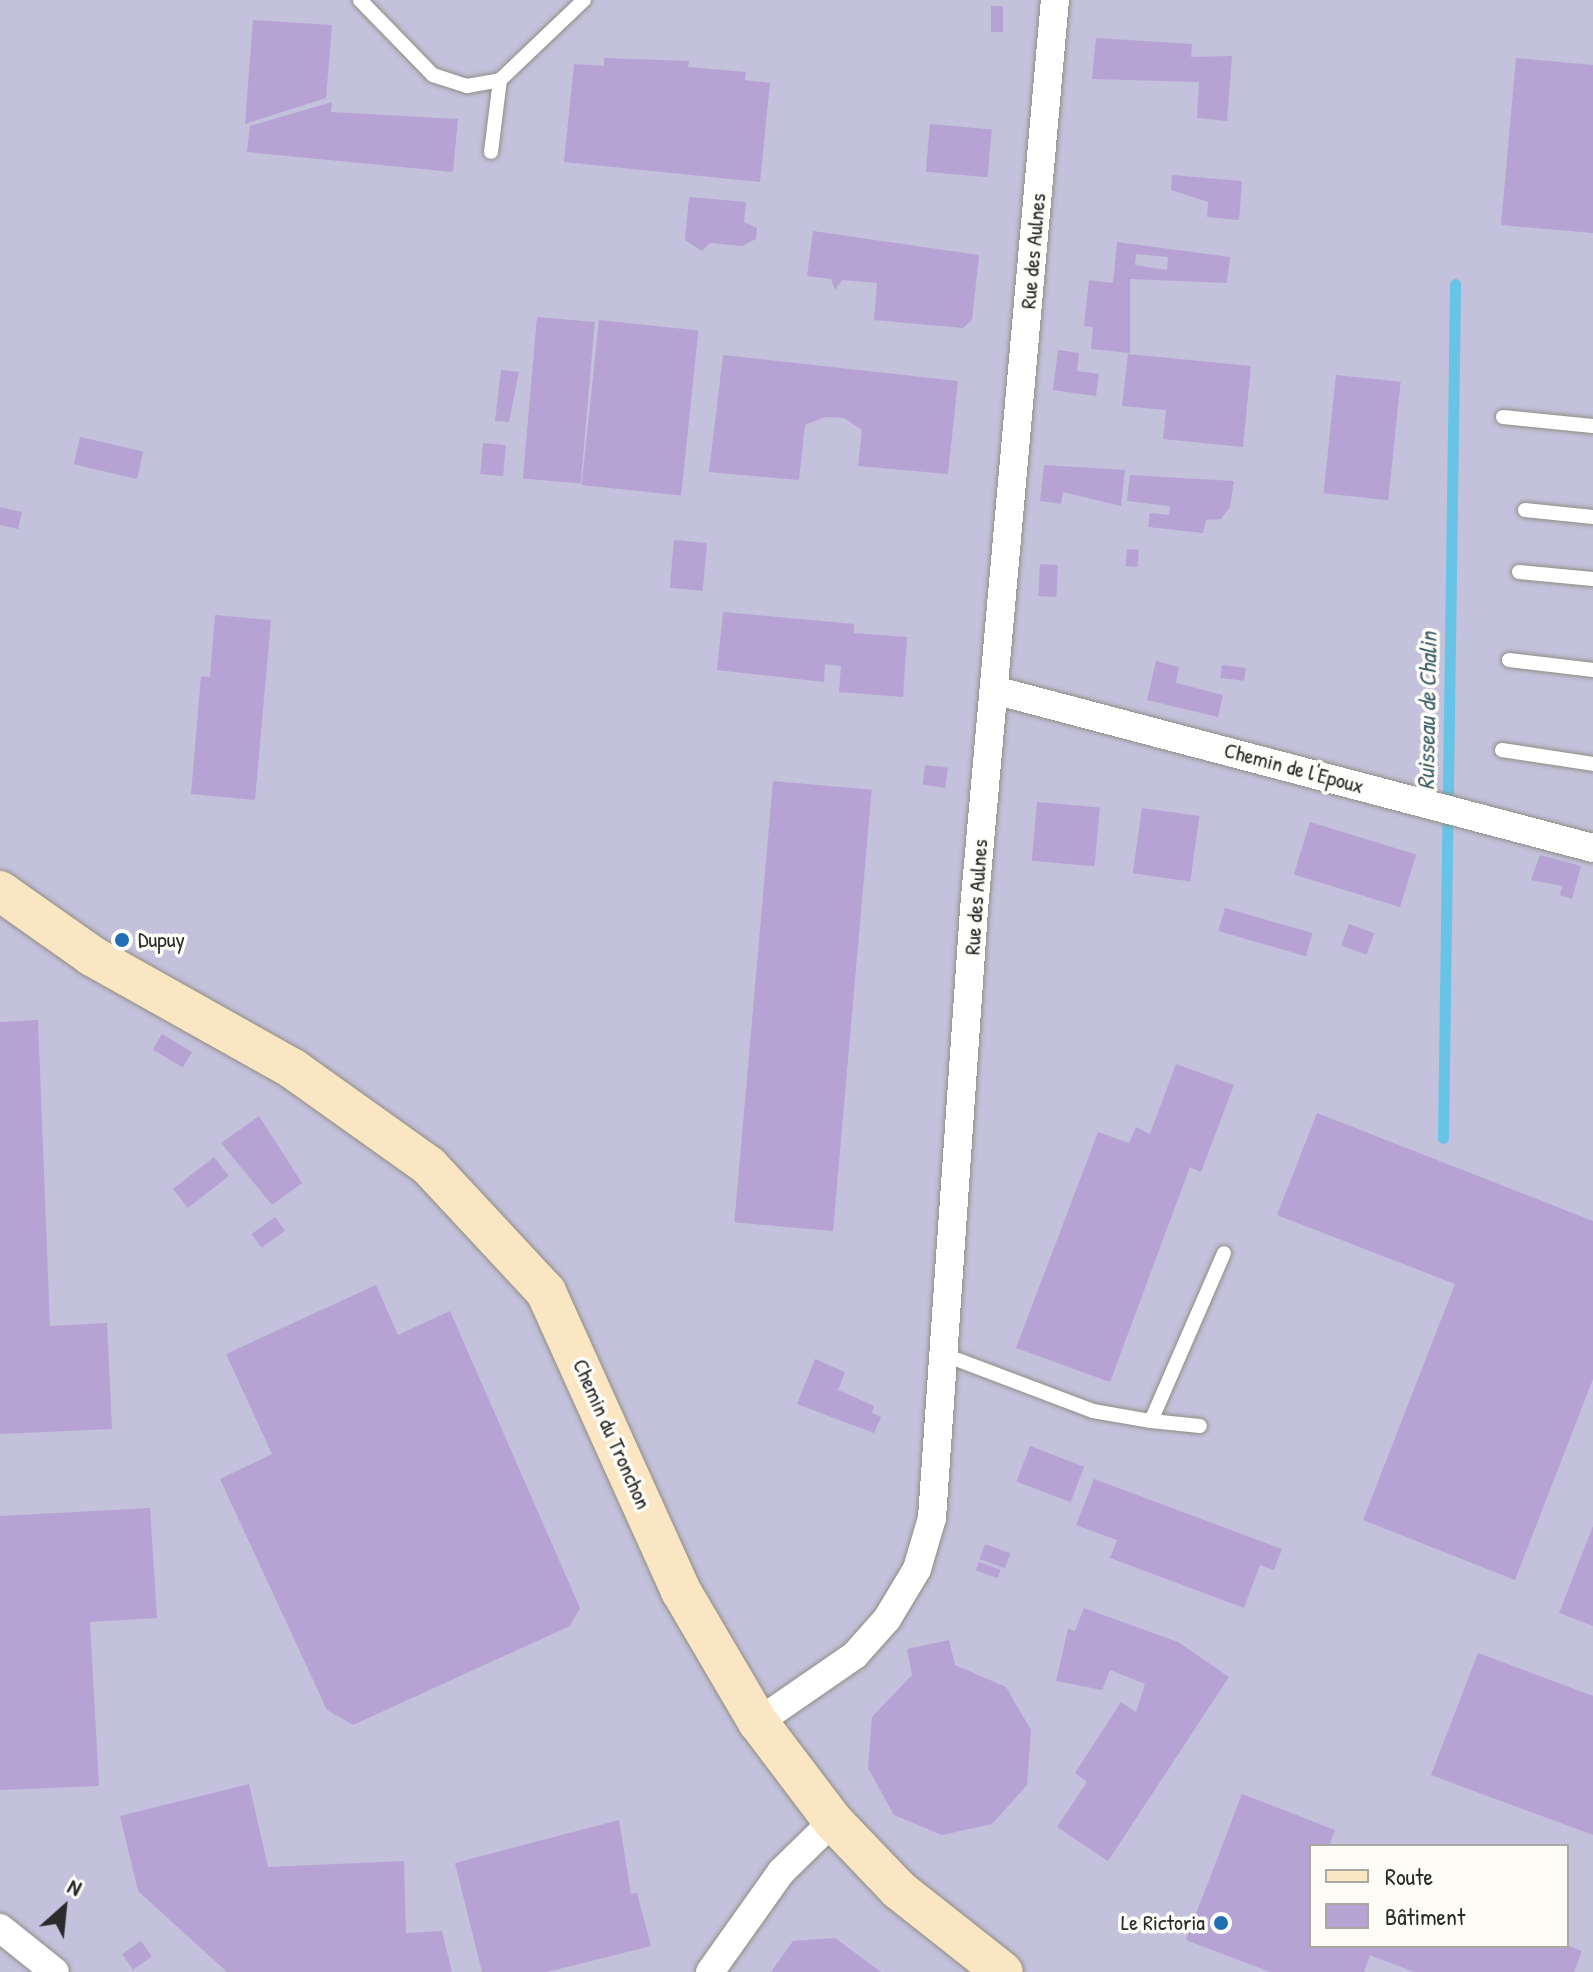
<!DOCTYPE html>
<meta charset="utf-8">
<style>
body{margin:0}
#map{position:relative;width:1593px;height:1972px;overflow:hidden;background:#f5efdb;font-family:"Patrick Hand",sans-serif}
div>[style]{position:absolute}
.industrial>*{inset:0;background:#c3c1db}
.stream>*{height:11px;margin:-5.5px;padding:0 5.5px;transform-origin:5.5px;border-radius:5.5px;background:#68c4e6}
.building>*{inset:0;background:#b6a3d4;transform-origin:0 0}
.roads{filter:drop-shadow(0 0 2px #908d83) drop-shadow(0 0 2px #908d83)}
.lane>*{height:14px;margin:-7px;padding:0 7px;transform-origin:7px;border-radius:7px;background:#fff}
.street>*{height:28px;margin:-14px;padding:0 14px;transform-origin:14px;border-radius:14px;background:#fff}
.secondary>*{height:40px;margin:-20px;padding:0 20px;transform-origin:20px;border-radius:20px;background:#fbe6c4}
.dots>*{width:22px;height:22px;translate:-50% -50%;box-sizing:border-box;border:4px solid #fdfcf7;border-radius:50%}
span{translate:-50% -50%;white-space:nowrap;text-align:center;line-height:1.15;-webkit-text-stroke:7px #fdfcf7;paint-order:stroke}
.street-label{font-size:22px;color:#2b2b2b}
.poi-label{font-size:22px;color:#2b2b2b}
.left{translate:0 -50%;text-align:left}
.right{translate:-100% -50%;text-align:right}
.water-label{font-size:24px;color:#40616c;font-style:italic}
.legend{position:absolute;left:1309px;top:1844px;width:260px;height:104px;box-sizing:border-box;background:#fdfcf7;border:2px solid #a9a8a5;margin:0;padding:10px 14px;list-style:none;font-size:24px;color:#2b2b2b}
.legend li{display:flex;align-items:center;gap:16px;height:40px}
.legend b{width:40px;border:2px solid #a9a8a5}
.north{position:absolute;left:24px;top:1868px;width:80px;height:80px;-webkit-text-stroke:6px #fdfcf7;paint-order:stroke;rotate:27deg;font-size:22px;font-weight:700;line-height:32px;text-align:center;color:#2b2b2b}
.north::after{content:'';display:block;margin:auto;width:28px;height:36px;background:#2b2b2b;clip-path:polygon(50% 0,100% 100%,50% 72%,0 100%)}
</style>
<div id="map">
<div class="industrial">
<i style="clip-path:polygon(evenodd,0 0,1593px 0,1593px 1972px,0 1972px,0 0,1311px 1846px,1567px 1846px,1567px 1946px,1311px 1946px,1311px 1846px)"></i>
</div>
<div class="stream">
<i style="left:1443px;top:1138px;width:854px;rotate:-89.19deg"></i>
</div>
<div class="building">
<i style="left:991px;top:6px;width:12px;height:26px"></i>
<i style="clip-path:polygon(253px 20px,332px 25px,326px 98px,245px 124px)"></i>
<i style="clip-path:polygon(1096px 38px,1192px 44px,1191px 57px,1232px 56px,1227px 121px,1197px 118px,1199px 82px,1092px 79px)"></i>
<i style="clip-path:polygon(604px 58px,689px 61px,688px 67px,746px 72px,745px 80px,770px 83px,760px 182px,564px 162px,574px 64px,604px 66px)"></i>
<i style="clip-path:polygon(1516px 58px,1593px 65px,1593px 233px,1501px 225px)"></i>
<i style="clip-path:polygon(332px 102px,331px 112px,458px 119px,453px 172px,247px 152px,250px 126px)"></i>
<i style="left:930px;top:124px;width:62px;height:48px;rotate:5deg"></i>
<i style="clip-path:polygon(1172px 175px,1242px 181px,1239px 220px,1207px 217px,1208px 202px,1171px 190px)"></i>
<i style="clip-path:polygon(689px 197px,746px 202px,744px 222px,757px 228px,756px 239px,742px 246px,710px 243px,702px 251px,685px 240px)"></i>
<i style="clip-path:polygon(813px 231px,979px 255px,972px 320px,963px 328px,874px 320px,877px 283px,842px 280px,835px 290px,831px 279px,807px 276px)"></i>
<i style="clip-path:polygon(evenodd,1117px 242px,1230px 257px,1227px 283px,1130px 279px,1130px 353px,1091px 349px,1093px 327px,1084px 326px,1089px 280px,1113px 283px,1117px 242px,1136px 254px,1168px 257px,1167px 270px,1135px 265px,1136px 254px)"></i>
<i style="left:537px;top:317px;width:58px;height:162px;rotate:5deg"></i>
<i style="left:599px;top:320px;width:100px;height:166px;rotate:6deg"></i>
<i style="clip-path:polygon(1058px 350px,1079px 353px,1077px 371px,1099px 374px,1096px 396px,1053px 390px)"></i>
<i style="clip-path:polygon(1128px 354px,1251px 366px,1243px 447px,1163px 439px,1166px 410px,1122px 406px)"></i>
<i style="clip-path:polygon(723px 355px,958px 381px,948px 474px,858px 466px,862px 430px,844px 418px,825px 417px,805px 425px,799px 480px,709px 472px)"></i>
<i style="clip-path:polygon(501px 370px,519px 372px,509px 422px,495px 421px)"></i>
<i style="left:1336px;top:375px;width:65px;height:119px;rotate:6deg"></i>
<i style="left:80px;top:437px;width:65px;height:28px;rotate:13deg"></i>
<i style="left:483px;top:443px;width:23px;height:31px;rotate:5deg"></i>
<i style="clip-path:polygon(1044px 465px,1125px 470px,1121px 506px,1063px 492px,1061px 504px,1040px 501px)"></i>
<i style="clip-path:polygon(1130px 475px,1234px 481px,1230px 507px,1221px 519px,1206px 520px,1203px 533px,1148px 527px,1150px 513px,1169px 515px,1170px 506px,1127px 501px)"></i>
<i style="clip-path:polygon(0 507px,22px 512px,18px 529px,0 525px)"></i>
<i style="left:674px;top:540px;width:33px;height:48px;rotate:5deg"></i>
<i style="left:1127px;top:549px;width:12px;height:17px;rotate:5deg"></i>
<i style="left:1040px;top:564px;width:18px;height:32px;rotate:3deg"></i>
<i style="clip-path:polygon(723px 612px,854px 624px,854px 633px,907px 637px,903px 697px,839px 692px,841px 666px,825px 664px,824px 682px,717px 670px)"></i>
<i style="clip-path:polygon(215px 615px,271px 620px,255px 800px,191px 794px,201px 676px,210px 677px)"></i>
<i style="clip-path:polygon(1156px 661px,1179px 667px,1176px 683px,1223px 695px,1218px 717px,1147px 700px)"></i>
<i style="left:1222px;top:665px;width:24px;height:13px;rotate:7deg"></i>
<i style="left:925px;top:765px;width:23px;height:20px;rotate:7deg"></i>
<i style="left:773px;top:781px;width:99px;height:443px;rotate:5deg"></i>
<i style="left:1037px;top:802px;width:63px;height:59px;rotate:5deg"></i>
<i style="left:1142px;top:808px;width:58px;height:66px;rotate:8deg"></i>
<i style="left:1310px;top:822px;width:111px;height:55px;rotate:17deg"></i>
<i style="clip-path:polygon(1540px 855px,1581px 866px,1572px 899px,1560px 895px,1562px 886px,1531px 880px)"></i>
<i style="left:1225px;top:908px;width:91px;height:24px;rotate:16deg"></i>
<i style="left:1349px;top:924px;width:27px;height:23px;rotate:20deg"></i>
<i style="clip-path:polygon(38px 1020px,50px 1326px,107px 1323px,112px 1429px,0 1434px,0 1022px)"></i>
<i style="left:162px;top:1034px;width:35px;height:18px;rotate:31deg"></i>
<i style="clip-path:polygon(1176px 1064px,1234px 1085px,1201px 1172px,1190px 1167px,1110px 1382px,1016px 1348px,1098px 1132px,1129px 1143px,1136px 1127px,1150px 1134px)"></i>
<i style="clip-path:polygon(1317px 1113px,1593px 1221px,1593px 1379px,1515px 1580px,1363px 1520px,1455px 1284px,1277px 1215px)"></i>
<i style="clip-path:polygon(259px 1116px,302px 1183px,272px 1205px,221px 1143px)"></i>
<i style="left:214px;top:1157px;width:24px;height:52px;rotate:52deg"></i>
<i style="left:275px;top:1217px;width:17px;height:29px;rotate:54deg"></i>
<i style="clip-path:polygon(376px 1285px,398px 1335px,450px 1311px,580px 1608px,570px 1626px,353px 1725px,327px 1710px,220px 1479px,272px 1454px,226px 1354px)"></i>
<i style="clip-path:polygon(815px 1359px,845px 1372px,838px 1390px,874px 1406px,872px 1413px,881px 1417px,874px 1433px,797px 1404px)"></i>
<i style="left:1030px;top:1446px;width:58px;height:38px;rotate:21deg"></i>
<i style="clip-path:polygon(1094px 1479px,1282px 1549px,1274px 1570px,1260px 1565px,1244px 1608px,1110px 1558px,1117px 1540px,1076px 1525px)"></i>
<i style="clip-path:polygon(150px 1508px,157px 1618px,90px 1622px,99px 1786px,0 1790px,0 1516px)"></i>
<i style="clip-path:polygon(1593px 1526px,1593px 1626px,1559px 1613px)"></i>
<i style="left:985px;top:1544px;width:27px;height:16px;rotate:20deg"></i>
<i style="left:979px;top:1562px;width:23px;height:9px;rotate:20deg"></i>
<i style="clip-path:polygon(1084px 1608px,1178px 1642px,1229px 1677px,1108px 1861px,1057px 1827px,1087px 1782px,1075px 1773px,1121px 1702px,1136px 1712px,1145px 1684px,1110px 1670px,1102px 1690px,1056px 1681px,1068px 1629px,1075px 1631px)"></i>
<i style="clip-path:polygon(949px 1640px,955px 1665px,1006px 1687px,1031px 1730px,1027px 1785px,992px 1824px,942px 1835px,894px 1815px,868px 1768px,872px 1717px,912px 1675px,907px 1649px)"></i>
<i style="clip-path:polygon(1478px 1653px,1593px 1696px,1593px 1835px,1431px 1775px)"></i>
<i style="clip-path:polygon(249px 1784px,268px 1867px,404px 1861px,406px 1933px,442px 1931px,452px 1972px,227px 1972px,138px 1891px,120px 1816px)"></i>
<i style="clip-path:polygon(1242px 1794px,1335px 1830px,1329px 1846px,1311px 1846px,1311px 1946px,1567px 1945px,1582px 1951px,1574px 1972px,1414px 1972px,1370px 1955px,1364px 1972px,1270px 1972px,1186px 1940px)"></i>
<i style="clip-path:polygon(619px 1820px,631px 1894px,637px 1893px,651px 1946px,547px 1972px,482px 1972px,455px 1863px)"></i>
<i style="clip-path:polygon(835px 1938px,881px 1972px,771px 1972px,793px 1941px)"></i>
<i style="left:141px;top:1941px;width:19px;height:23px;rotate:55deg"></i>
</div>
<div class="roads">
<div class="lane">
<i style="left:360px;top:0;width:105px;rotate:45.8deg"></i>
<i style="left:433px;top:75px;width:36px;rotate:18deg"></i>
<i style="left:467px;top:86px;width:34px;rotate:-10deg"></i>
<i style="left:500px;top:80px;width:116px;rotate:-43.6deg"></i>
<i style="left:491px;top:152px;width:73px;rotate:-82.9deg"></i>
<i style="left:1503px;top:417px;width:90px;rotate:5.7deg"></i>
<i style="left:1525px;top:510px;width:68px;rotate:5.9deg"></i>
<i style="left:1519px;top:572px;width:74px;rotate:5.4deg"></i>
<i style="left:1509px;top:660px;width:85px;rotate:6.8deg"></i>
<i style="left:1502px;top:750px;width:92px;rotate:8.7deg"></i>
<i style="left:945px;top:1355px;width:158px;rotate:20.7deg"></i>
<i style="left:1093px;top:1411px;width:59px;rotate:9.8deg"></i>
<i style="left:1151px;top:1421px;width:183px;rotate:-66.5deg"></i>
<i style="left:1151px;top:1421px;width:49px;rotate:5.8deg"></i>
</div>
<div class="street">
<i style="left:994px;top:690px;width:619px;rotate:14.78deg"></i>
<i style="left:758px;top:1722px;width:118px;rotate:-34.6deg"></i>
<i style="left:855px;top:1655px;width:48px;rotate:-48.4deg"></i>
<i style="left:887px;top:1619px;width:58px;rotate:-59deg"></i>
<i style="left:917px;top:1569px;width:53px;rotate:-73.6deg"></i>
<i style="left:932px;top:1518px;width:610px;rotate:-86.05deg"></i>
<i style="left:974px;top:909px;width:913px;rotate:-84.91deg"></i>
<i style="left:0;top:1928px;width:70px;rotate:38.7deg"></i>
<i style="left:710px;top:1972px;width:123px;rotate:-54.6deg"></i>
<i style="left:781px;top:1872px;width:73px;rotate:-44.4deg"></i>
</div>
<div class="secondary">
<i style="left:0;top:891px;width:113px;rotate:35.2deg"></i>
<i style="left:92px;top:956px;width:231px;rotate:29.3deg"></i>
<i style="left:293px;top:1069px;width:167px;rotate:35.5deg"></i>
<i style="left:429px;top:1166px;width:172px;rotate:47.1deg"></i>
<i style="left:546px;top:1292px;width:328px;rotate:65.7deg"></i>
<i style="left:681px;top:1591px;width:152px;rotate:59.6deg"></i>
<i style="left:758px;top:1722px;width:124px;rotate:52.9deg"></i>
<i style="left:833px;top:1821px;width:95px;rotate:46.3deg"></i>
<i style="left:899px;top:1890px;width:132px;rotate:38.3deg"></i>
</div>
</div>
<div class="dots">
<i style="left:122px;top:940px;background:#1f6fb2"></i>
<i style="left:1221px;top:1923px;background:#1f6fb2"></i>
</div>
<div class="street-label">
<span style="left:1033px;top:251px;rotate:-85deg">Rue des Aulnes</span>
<span style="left:1294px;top:768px;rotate:15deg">Chemin de l'Epoux</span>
<span style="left:976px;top:897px;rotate:-86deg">Rue des Aulnes</span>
<span style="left:612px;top:1434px;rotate:66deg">Chemin du Tronchon</span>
</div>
<div class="poi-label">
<span class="left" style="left:138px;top:940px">Dupuy</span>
<span class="right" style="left:1205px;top:1923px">Le Rictoria</span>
</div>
<div class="water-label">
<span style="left:1427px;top:711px;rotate:-89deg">Ruisseau de Chalin</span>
</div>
<ul class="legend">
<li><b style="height:10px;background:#fbe6c4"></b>Route</li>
<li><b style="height:22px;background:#b6a3d4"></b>Bâtiment</li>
</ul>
<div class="north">N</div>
</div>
